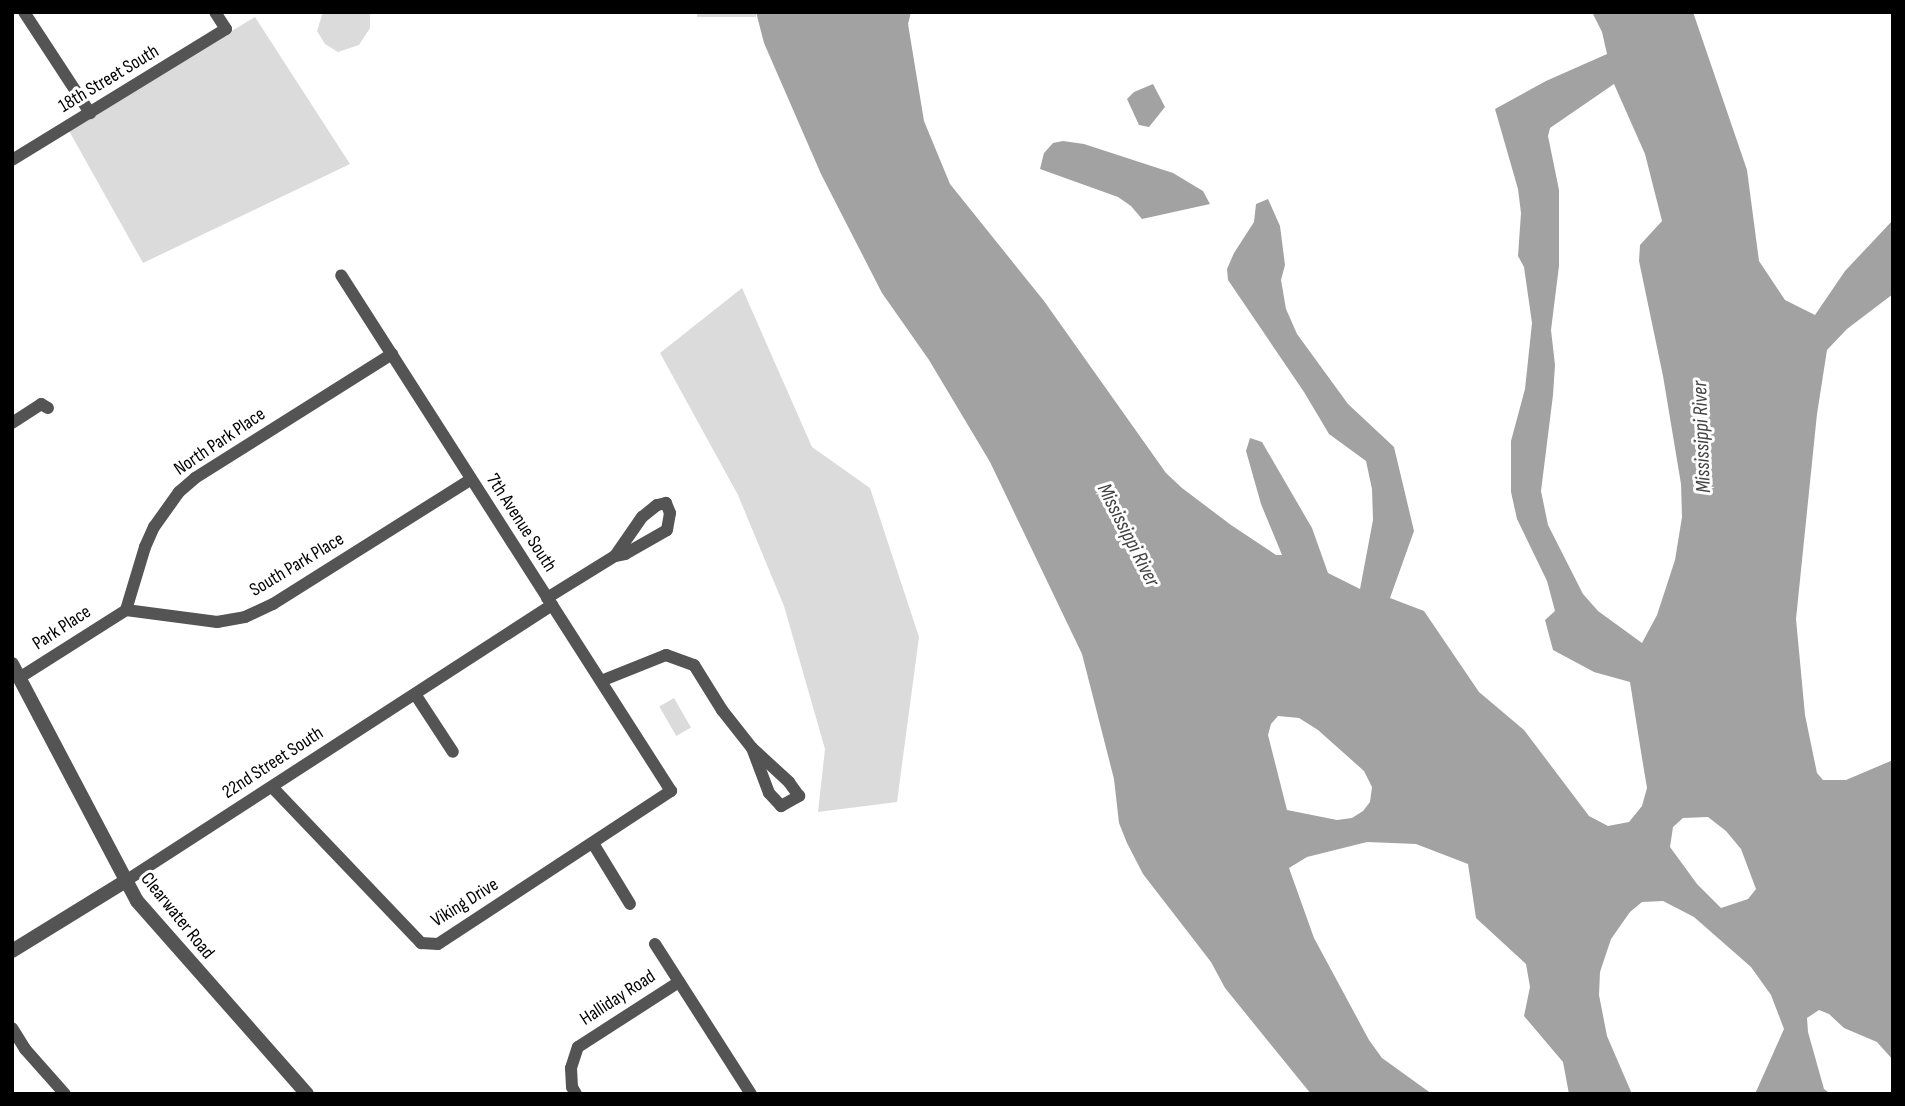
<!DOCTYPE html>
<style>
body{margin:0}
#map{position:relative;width:1905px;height:1106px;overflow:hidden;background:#fff;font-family:"Sofia Sans Condensed",sans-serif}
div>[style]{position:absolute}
.green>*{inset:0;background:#dbdbdb;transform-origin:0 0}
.water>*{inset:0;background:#a2a2a2}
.minor>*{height:12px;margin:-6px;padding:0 6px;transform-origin:6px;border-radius:6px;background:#545454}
.tertiary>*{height:14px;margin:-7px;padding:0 7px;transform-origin:7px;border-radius:7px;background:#545454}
span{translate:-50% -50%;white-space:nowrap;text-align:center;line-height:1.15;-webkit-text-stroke:6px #fff;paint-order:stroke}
.street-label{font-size:19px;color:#000}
.water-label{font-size:21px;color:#434343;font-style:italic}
.frame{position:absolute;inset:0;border:14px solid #000;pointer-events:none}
</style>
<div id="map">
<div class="green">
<i style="clip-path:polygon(323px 12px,370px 12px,370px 28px,359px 45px,338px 52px,325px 44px,317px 31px)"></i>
<i style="left:697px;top:12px;width:59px;height:5px"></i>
<i style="clip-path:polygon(255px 17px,350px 164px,143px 263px,68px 129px)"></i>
<i style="clip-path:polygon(742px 288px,812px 447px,870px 488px,919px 637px,897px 802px,818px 812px,825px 749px,784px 606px,738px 495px,660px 353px)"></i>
<i style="left:674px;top:698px;width:34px;height:17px;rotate:60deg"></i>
</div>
<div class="water">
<i style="clip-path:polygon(evenodd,756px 12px,911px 12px,908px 24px,924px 121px,950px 184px,1044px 301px,1166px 473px,1182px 488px,1231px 525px,1276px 555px,1282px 555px,1261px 504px,1246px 451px,1250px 438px,1262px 442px,1312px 528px,1328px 573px,1360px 589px,1373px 520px,1372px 489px,1366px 461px,1329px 434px,1304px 392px,1228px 280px,1227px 269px,1234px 253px,1254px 222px,1256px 204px,1268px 199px,1280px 226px,1285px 265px,1281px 280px,1286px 309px,1297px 334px,1348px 404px,1394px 447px,1414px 531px,1390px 598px,1424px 611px,1479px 692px,1524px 730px,1589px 816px,1608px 826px,1629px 822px,1642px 806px,1647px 788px,1641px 752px,1630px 682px,1594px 672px,1553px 650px,1545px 620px,1555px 611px,1547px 581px,1517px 519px,1511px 492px,1511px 441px,1525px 389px,1532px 323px,1524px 267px,1518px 256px,1521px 213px,1518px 189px,1495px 109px,1546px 81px,1607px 54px,1602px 32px,1592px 12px,1693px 12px,1747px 170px,1759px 261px,1785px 300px,1815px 315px,1845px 271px,1893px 220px,1893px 294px,1847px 329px,1827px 350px,1817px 414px,1796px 619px,1805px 715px,1817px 773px,1823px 780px,1846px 780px,1893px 760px,1893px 1060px,1877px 1042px,1844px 1028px,1829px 1014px,1819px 1010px,1807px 1018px,1808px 1032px,1824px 1089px,1831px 1094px,1755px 1094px,1784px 1029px,1771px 995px,1751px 967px,1694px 917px,1663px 901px,1642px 902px,1630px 912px,1611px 939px,1600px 972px,1599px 995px,1607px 1036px,1632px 1094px,1569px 1094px,1563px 1062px,1524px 1016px,1530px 987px,1526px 964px,1476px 918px,1468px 864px,1416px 844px,1367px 842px,1307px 857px,1289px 868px,1314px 938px,1369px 1040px,1382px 1058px,1432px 1094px,1311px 1094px,1225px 988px,1211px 962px,1143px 874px,1127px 843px,1119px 823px,1114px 779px,1082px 654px,990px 462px,929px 360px,882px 293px,821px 174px,764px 43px,756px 12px,1614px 84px,1645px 154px,1662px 221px,1640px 245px,1639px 261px,1663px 376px,1681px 484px,1682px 517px,1675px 560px,1657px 615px,1642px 643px,1598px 611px,1583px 594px,1548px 525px,1541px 491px,1553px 395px,1555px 365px,1551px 330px,1559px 266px,1559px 190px,1548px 136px,1550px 128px,1614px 84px,756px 12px,1278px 716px,1299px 718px,1318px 730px,1364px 771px,1372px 787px,1370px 802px,1363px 811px,1352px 818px,1337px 820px,1287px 810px,1268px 735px,1271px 724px,1278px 716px,756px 12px,1708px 817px,1726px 831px,1741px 849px,1756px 889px,1748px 899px,1721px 908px,1697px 884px,1670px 847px,1673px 827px,1683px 818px,1708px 817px)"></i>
<i style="clip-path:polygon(1153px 84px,1165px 107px,1149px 127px,1139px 125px,1127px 99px,1134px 92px)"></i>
<i style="clip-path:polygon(1063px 141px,1084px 144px,1173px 173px,1203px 191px,1210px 204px,1142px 219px,1131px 206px,1118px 197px,1040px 169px,1044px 153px,1053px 143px)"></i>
</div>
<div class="minor">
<i style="left:24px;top:12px;width:121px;rotate:56.8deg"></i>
<i style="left:12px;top:160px;width:251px;rotate:-31.5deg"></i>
<i style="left:226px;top:29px;width:20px;rotate:-123deg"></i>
<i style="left:12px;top:423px;width:35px;rotate:-33deg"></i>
<i style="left:41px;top:404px;width:8px;rotate:30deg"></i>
<i style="left:547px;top:598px;width:80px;rotate:-31.7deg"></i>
<i style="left:615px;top:556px;width:10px;rotate:-11deg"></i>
<i style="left:625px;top:554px;width:48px;rotate:-29.7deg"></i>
<i style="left:667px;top:530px;width:17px;rotate:-80deg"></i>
<i style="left:670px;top:513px;width:11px;rotate:-112deg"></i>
<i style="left:666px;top:503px;width:9px;rotate:167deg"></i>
<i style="left:657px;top:505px;width:19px;rotate:141deg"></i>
<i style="left:642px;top:517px;width:47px;rotate:124.7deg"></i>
<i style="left:126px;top:610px;width:66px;rotate:-73.2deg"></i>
<i style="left:145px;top:547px;width:22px;rotate:-66deg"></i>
<i style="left:154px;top:527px;width:43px;rotate:-54.5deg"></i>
<i style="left:179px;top:492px;width:21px;rotate:-41deg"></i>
<i style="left:195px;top:478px;width:233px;rotate:-32.2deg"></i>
<i style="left:126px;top:610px;width:92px;rotate:7.5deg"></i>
<i style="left:217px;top:622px;width:28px;rotate:-10deg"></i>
<i style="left:245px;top:617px;width:31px;rotate:-25deg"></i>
<i style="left:273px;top:604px;width:233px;rotate:-32.2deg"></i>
<i style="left:19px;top:678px;width:127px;rotate:-32.4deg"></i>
<i style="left:601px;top:681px;width:70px;rotate:-21.8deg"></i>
<i style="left:666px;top:655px;width:30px;rotate:20deg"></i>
<i style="left:694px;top:665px;width:53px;rotate:58.1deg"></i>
<i style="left:722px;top:710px;width:48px;rotate:51.7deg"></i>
<i style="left:752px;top:748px;width:48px;rotate:69.3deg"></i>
<i style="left:769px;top:793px;width:18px;rotate:47deg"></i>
<i style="left:781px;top:806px;width:21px;rotate:-29deg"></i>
<i style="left:799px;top:796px;width:17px;rotate:-126deg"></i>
<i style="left:789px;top:782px;width:50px;rotate:-137.4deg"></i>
<i style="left:415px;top:694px;width:69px;rotate:56.8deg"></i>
<i style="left:272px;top:787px;width:216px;rotate:46.3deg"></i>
<i style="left:421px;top:943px;width:17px;rotate:3deg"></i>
<i style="left:438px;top:944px;width:279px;rotate:-33.3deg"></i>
<i style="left:671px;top:791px;width:612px;rotate:-122.6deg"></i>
<i style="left:594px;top:845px;width:69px;rotate:58.6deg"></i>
<i style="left:124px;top:882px;width:510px;rotate:-32.91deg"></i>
<i style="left:655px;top:944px;width:178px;rotate:57.4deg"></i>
<i style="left:12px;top:1028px;width:25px;rotate:58deg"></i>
<i style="left:25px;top:1049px;width:60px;rotate:48.4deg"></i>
<i style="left:576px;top:1094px;width:8px;rotate:-120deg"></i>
<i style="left:572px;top:1087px;width:19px;rotate:-93deg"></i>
<i style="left:571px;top:1068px;width:22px;rotate:-72deg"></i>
<i style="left:578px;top:1047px;width:120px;rotate:-32.8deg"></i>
</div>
<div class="tertiary">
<i style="left:12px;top:664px;width:268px;rotate:62.2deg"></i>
<i style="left:137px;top:901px;width:257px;rotate:48.6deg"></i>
<i style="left:12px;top:951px;width:132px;rotate:-31.6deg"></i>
</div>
<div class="street-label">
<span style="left:109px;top:79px;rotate:-31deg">18th Street South</span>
<span style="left:220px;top:442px;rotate:-34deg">North Park Place</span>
<span style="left:521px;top:523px;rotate:57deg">7th Avenue South</span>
<span style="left:297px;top:565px;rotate:-31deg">South Park Place</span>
<span style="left:62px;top:628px;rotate:-33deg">Park Place</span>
<span style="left:273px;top:763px;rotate:-33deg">22nd Street South</span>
<span style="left:465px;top:903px;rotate:-32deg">Viking Drive</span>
<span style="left:177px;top:916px;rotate:51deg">Clearwater Road</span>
<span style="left:618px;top:998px;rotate:-33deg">Halliday Road</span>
</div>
<div class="water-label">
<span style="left:1702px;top:437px;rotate:-92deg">Mississippi River</span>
<span style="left:1128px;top:535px;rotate:63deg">Mississippi River</span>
</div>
<div class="frame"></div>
</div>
